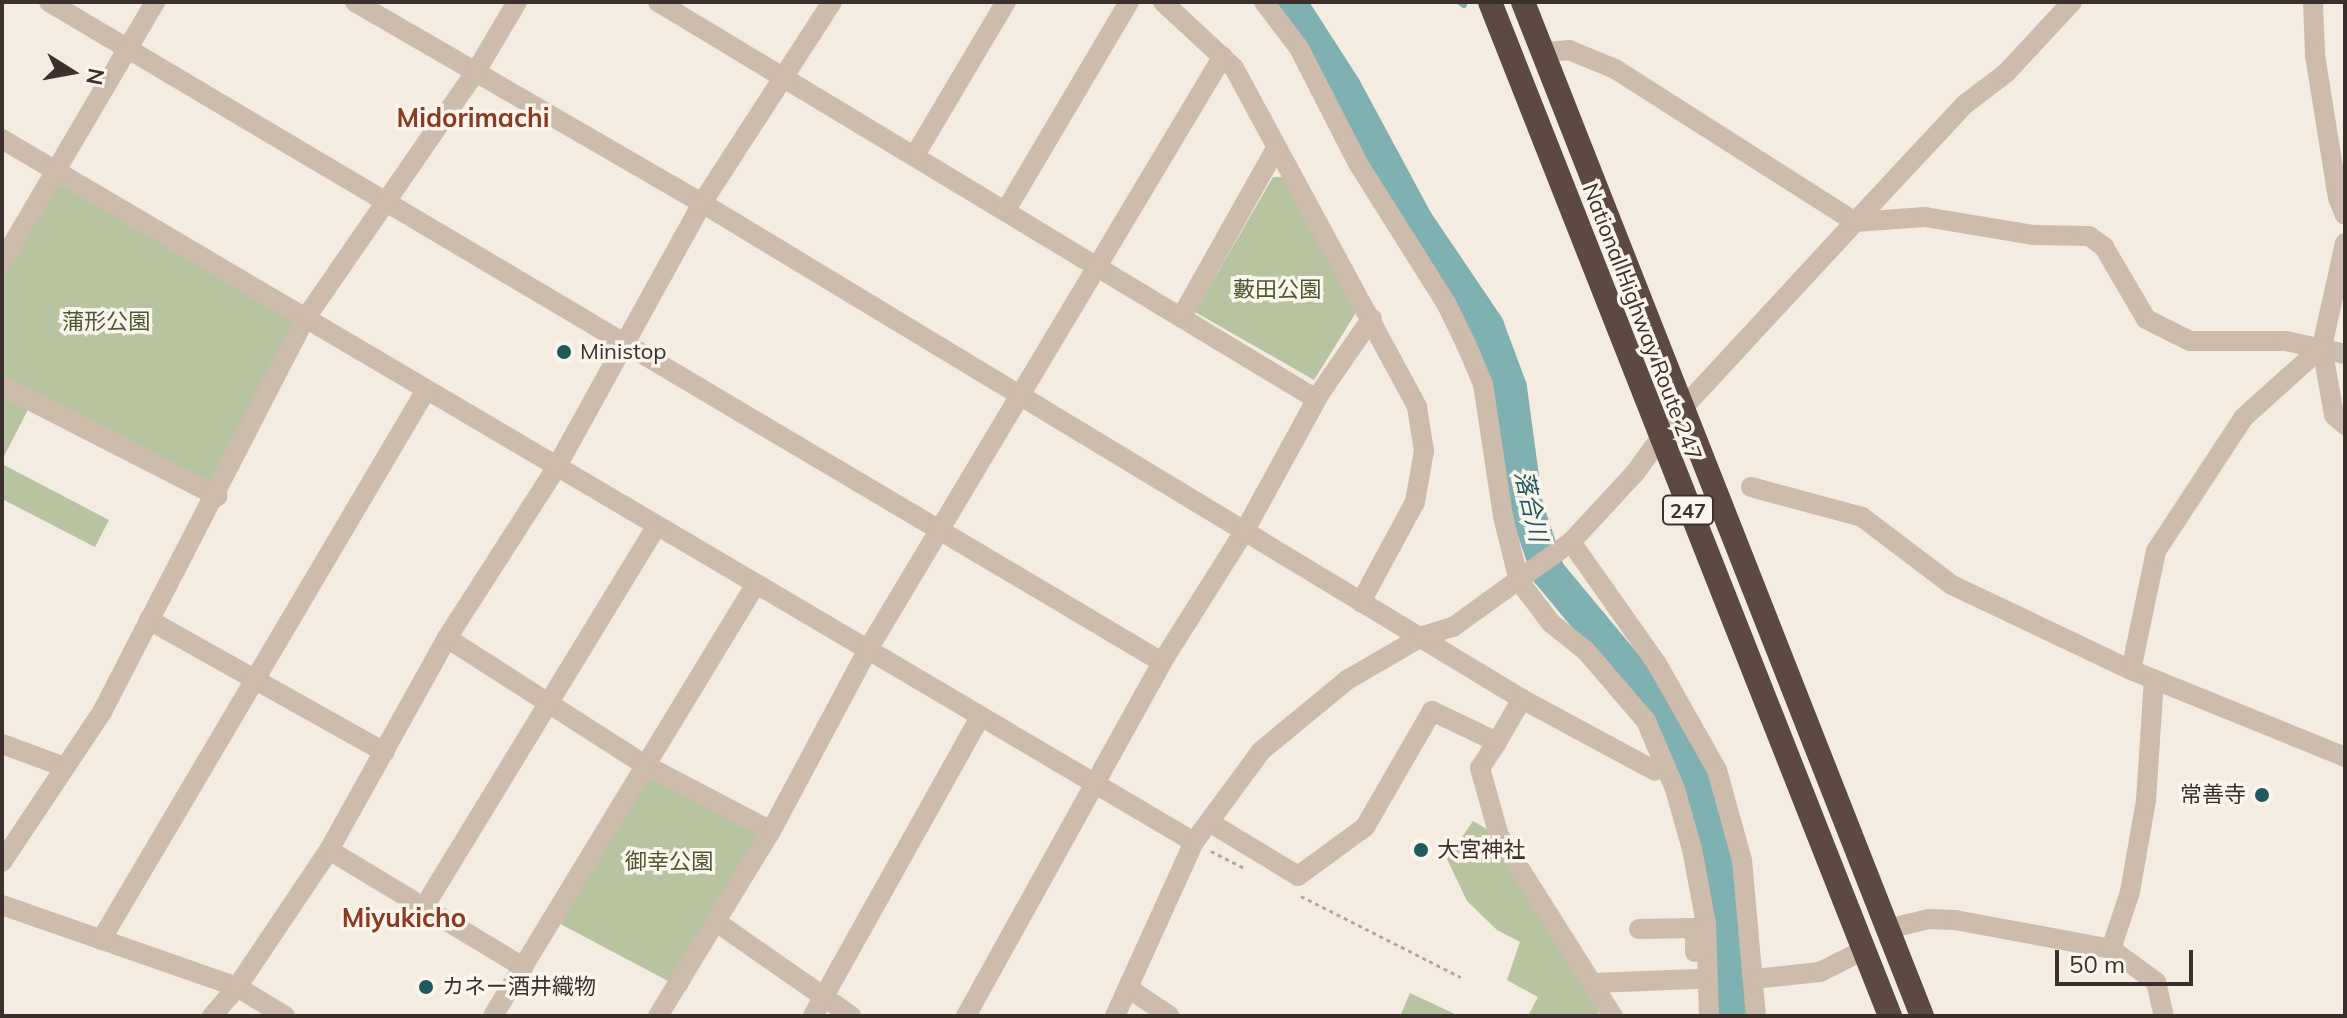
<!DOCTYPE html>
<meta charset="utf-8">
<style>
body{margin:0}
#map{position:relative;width:2347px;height:1018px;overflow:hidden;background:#f4ebe1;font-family:Mulish,"Noto Sans JP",sans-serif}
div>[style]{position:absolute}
.green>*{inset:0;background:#b8c4a0;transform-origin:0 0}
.stream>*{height:6px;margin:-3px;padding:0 3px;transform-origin:3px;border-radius:3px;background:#7fb0b2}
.river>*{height:34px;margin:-17px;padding:0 17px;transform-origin:17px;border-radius:17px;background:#7fb0b2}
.path>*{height:3px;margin-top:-1.5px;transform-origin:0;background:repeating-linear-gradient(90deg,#b9a596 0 4px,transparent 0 8px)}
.minor>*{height:20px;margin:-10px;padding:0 10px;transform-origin:10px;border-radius:10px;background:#cdbbac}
.highway>*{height:24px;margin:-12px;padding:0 12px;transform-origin:12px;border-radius:12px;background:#5c4a42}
.dots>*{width:22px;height:22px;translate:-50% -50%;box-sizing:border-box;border:4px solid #fbf5ee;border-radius:50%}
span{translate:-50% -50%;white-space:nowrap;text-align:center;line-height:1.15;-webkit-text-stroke:7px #fbf5ee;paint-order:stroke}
.shield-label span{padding:2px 6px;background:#fbf5ee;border:2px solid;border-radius:6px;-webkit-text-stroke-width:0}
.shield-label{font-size:20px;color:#3b302b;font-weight:700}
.park-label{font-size:22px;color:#4a5a2e}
.street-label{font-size:22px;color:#3b302b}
.poi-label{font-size:22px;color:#3b302b}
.left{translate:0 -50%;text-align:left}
.right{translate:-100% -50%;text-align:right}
.water-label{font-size:24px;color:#1f5a5e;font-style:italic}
.quarter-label{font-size:26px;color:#8c3b22;font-weight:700}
.frame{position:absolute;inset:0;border:4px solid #3b302b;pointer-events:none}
.north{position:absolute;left:32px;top:32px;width:80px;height:80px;-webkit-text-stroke:6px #fbf5ee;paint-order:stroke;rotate:101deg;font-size:22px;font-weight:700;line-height:32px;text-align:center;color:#3b302b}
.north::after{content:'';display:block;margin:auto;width:28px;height:36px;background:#3b302b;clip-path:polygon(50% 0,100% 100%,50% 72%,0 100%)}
.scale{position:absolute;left:2055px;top:950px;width:138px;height:36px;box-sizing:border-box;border:4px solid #3b302b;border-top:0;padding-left:10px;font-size:24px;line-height:28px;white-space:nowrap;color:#3b302b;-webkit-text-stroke:6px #fbf5ee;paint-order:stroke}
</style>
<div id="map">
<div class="green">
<i style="clip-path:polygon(56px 171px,305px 319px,217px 496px,2px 386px,2px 262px)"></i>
<i style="clip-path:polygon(1273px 177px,1282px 177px,1357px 311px,1314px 380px,1195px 312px)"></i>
<i style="clip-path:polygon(2px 389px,31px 404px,2px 460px)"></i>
<i style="clip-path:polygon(2px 464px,109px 520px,95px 547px,2px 499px)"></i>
<i style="left:645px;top:765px;width:142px;height:180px;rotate:28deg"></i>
<i style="clip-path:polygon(1473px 821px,1499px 836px,1586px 971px,1599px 1016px,1528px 1016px,1538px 997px,1507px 980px,1520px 942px,1497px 930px,1467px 901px,1447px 859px)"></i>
<i style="clip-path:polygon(1410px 993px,1459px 1016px,1400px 1016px)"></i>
</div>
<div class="stream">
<i style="left:1460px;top:2px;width:5px;rotate:37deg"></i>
</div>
<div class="river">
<i style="left:1289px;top:2px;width:103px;rotate:57.2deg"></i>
<i style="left:1345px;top:89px;width:150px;rotate:61.7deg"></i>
<i style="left:1416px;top:221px;width:127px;rotate:55.9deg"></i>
<i style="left:1487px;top:326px;width:66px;rotate:69.6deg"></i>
<i style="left:1510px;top:388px;width:119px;rotate:82.3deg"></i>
<i style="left:1526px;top:506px;width:70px;rotate:71.6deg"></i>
<i style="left:1548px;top:572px;width:160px;rotate:50.3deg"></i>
<i style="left:1650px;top:695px;width:70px;rotate:58.3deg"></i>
<i style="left:1687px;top:755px;width:60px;rotate:70.7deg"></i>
<i style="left:1707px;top:812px;width:94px;rotate:77.1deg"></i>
<i style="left:1728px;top:904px;width:112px;rotate:86.9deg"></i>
</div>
<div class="path">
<i style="left:1211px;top:851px;width:37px;rotate:27deg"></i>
<i style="left:1301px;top:896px;width:179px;rotate:26.9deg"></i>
</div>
<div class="minor">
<i style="left:49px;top:2px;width:1294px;rotate:30.67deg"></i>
<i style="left:355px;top:2px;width:401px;rotate:30.1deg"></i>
<i style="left:702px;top:203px;width:958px;rotate:31.17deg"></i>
<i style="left:1522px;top:699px;width:151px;rotate:28.4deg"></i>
<i style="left:658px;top:2px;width:768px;rotate:31.1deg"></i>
<i style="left:1163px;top:2px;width:97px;rotate:42.9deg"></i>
<i style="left:1234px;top:68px;width:385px;rotate:61.6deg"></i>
<i style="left:1417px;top:407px;width:45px;rotate:81deg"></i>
<i style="left:1424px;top:451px;width:52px;rotate:100deg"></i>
<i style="left:1415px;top:502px;width:114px;rotate:118.4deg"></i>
<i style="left:1264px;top:2px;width:58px;rotate:52.7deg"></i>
<i style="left:1299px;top:48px;width:131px;rotate:62.9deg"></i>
<i style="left:1359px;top:165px;width:163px;rotate:57.8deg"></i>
<i style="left:1446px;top:303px;width:46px;rotate:64deg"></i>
<i style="left:1466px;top:344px;width:43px;rotate:67deg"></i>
<i style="left:1483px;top:384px;width:134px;rotate:81.4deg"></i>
<i style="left:1503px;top:516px;width:67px;rotate:76.2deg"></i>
<i style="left:1519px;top:581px;width:53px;rotate:52.7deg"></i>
<i style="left:1551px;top:623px;width:45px;rotate:38.7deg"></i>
<i style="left:1586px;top:651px;width:92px;rotate:49.4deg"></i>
<i style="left:1646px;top:721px;width:74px;rotate:66.9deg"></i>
<i style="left:1675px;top:789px;width:62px;rotate:74.2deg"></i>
<i style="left:1692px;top:849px;width:76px;rotate:79.4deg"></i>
<i style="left:1706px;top:924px;width:92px;rotate:88.1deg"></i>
<i style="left:2313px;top:2px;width:53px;rotate:87.8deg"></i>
<i style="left:2315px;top:55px;width:145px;rotate:80.9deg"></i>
<i style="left:2338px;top:198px;width:18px;rotate:68deg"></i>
<i style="left:1543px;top:52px;width:26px;rotate:-4deg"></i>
<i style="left:1569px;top:50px;width:50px;rotate:22.4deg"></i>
<i style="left:1615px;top:69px;width:285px;rotate:32.5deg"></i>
<i style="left:1855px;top:222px;width:70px;rotate:-4.1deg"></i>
<i style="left:1925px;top:217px;width:109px;rotate:9.5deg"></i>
<i style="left:2033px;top:235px;width:56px;rotate:1deg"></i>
<i style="left:2089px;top:236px;width:19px;rotate:36deg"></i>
<i style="left:2104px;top:247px;width:83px;rotate:59.7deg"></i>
<i style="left:2146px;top:319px;width:49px;rotate:26.6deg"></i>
<i style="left:2190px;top:341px;width:96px"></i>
<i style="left:2286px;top:341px;width:60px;rotate:12.4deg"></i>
<i style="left:2px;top:139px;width:1384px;rotate:30.53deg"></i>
<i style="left:915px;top:155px;width:178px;rotate:-59.3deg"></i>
<i style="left:1006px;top:210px;width:242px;rotate:-59.4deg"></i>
<i style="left:2345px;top:243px;width:107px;rotate:102.5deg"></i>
<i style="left:2322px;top:347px;width:69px;rotate:80deg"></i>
<i style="left:2334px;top:415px;width:15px;rotate:42deg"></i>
<i style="left:2px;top:262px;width:302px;rotate:-59.5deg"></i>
<i style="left:1183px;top:314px;width:190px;rotate:-60.7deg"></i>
<i style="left:2px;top:386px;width:242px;rotate:27.1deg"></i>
<i style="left:1751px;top:487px;width:115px;rotate:15.1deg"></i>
<i style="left:1862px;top:517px;width:113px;rotate:37.1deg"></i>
<i style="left:1952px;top:585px;width:198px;rotate:25.4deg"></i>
<i style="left:2131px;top:670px;width:231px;rotate:22.1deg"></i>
<i style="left:1571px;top:542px;width:149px;rotate:54.8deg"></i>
<i style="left:1657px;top:664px;width:122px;rotate:60.5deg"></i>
<i style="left:1717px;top:770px;width:93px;rotate:74.5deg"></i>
<i style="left:1742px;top:860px;width:157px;rotate:84.9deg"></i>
<i style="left:149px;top:620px;width:270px;rotate:29.3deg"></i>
<i style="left:447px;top:638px;width:235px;rotate:32.7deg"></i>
<i style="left:645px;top:765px;width:142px;rotate:27.6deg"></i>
<i style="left:2131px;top:670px;width:122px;rotate:-78.1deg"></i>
<i style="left:2156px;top:551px;width:160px;rotate:-56.7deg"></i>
<i style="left:2244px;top:417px;width:105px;rotate:-41.9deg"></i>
<i style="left:1497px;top:742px;width:31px;rotate:123deg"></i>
<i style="left:1480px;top:768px;width:71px;rotate:74.4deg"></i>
<i style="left:1499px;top:836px;width:213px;rotate:57.7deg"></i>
<i style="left:2px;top:744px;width:67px;rotate:20.1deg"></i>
<i style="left:1209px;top:822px;width:104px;rotate:31.2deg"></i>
<i style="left:1298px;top:876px;width:83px;rotate:-36.2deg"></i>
<i style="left:1365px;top:827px;width:134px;rotate:-60deg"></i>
<i style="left:1432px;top:711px;width:72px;rotate:25.5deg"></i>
<i style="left:1497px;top:742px;width:50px;rotate:-59.8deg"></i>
<i style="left:329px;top:850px;width:227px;rotate:31.1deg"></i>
<i style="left:2px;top:862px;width:180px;rotate:-56.3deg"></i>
<i style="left:102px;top:712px;width:442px;rotate:-62.7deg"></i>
<i style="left:305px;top:319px;width:299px;rotate:-55.4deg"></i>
<i style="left:475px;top:73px;width:82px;rotate:-59.4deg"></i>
<i style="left:2px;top:905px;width:249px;rotate:19.2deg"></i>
<i style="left:237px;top:987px;width:56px;rotate:31.1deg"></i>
<i style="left:424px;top:907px;width:445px;rotate:-58.6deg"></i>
<i style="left:715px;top:921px;width:166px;rotate:34.9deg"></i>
<i style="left:1639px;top:929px;width:56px;rotate:-1deg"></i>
<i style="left:1695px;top:928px;width:24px;rotate:90deg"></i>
<i style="left:1887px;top:929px;width:43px;rotate:-13.4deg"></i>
<i style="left:1929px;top:919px;width:26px;rotate:2deg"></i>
<i style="left:1955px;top:920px;width:159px;rotate:10.5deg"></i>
<i style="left:2111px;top:949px;width:56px;rotate:36.3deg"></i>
<i style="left:2156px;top:982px;width:35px;rotate:77deg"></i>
<i style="left:101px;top:940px;width:639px;rotate:-59.42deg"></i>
<i style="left:2111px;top:949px;width:60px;rotate:-71.6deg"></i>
<i style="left:2130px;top:892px;width:93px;rotate:-80.1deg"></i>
<i style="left:2146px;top:800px;width:121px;rotate:-86.2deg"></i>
<i style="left:1754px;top:979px;width:66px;rotate:-6.1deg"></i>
<i style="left:1820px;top:972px;width:49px;rotate:-26.6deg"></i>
<i style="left:1593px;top:983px;width:103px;rotate:-2.2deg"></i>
<i style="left:1128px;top:988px;width:50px;rotate:33.7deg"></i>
<i style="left:212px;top:1016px;width:38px;rotate:-49deg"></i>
<i style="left:237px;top:987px;width:165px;rotate:-56.1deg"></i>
<i style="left:329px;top:850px;width:243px;rotate:-60.9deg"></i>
<i style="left:447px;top:638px;width:202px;rotate:-57.3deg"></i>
<i style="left:556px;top:468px;width:303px;rotate:-61.1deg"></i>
<i style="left:702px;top:203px;width:239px;rotate:-57.1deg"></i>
<i style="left:493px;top:1016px;width:506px;rotate:-58.67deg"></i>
<i style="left:658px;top:1016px;width:217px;rotate:-58.6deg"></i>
<i style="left:771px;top:831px;width:204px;rotate:-61.9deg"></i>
<i style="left:867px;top:651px;width:693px;rotate:-59.11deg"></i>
<i style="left:813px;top:1016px;width:342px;rotate:-60.8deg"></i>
<i style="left:966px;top:1016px;width:405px;rotate:-61deg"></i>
<i style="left:1162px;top:662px;width:154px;rotate:-57.8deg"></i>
<i style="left:1244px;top:532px;width:158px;rotate:-61.3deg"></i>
<i style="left:1320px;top:393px;width:91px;rotate:-55.3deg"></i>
<i style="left:1115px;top:1016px;width:191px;rotate:-65.6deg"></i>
<i style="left:1194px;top:842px;width:113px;rotate:-53.6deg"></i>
<i style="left:1261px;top:751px;width:112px;rotate:-39.5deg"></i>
<i style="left:1347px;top:680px;width:88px;rotate:-30.1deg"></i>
<i style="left:1423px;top:636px;width:31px;rotate:-17deg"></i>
<i style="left:1453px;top:627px;width:145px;rotate:-35.8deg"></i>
<i style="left:1571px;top:542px;width:94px;rotate:-47.2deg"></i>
<i style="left:1635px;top:473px;width:78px;rotate:-53.9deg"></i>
<i style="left:1681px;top:410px;width:256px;rotate:-47.2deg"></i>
<i style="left:1855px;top:222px;width:160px;rotate:-47deg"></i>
<i style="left:1964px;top:105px;width:53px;rotate:-37.3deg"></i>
<i style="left:2006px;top:73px;width:97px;rotate:-47.1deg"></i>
</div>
<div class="highway">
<i style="left:1490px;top:2px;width:1090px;rotate:68.47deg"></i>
<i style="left:1523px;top:2px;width:1090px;rotate:68.52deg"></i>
</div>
<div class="dots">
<i style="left:564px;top:352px;background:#1f5a5e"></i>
<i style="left:2262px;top:795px;background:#1f5a5e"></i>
<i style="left:1421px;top:850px;background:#1f5a5e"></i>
<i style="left:426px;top:987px;background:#1f5a5e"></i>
</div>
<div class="shield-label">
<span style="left:1688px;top:510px">247</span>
</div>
<div class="park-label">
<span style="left:1277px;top:290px">藪田公園</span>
<span style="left:106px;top:322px">蒲形公園</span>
<span style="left:669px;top:862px">御幸公園</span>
</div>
<div class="street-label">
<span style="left:1642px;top:322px;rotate:69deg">National Highway Route 247</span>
</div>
<div class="poi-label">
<span class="left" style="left:580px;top:352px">Ministop</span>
<span class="right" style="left:2246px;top:795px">常善寺</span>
<span class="left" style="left:1437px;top:850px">大宮神社</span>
<span class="left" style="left:442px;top:987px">カネー酒井織物</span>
</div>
<div class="water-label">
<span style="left:1531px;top:506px;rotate:77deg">落合川</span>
</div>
<div class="quarter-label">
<span style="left:473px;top:118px">Midorimachi</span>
<span style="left:404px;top:918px">Miyukicho</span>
</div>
<div class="frame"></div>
<div class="north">N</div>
<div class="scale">50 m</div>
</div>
